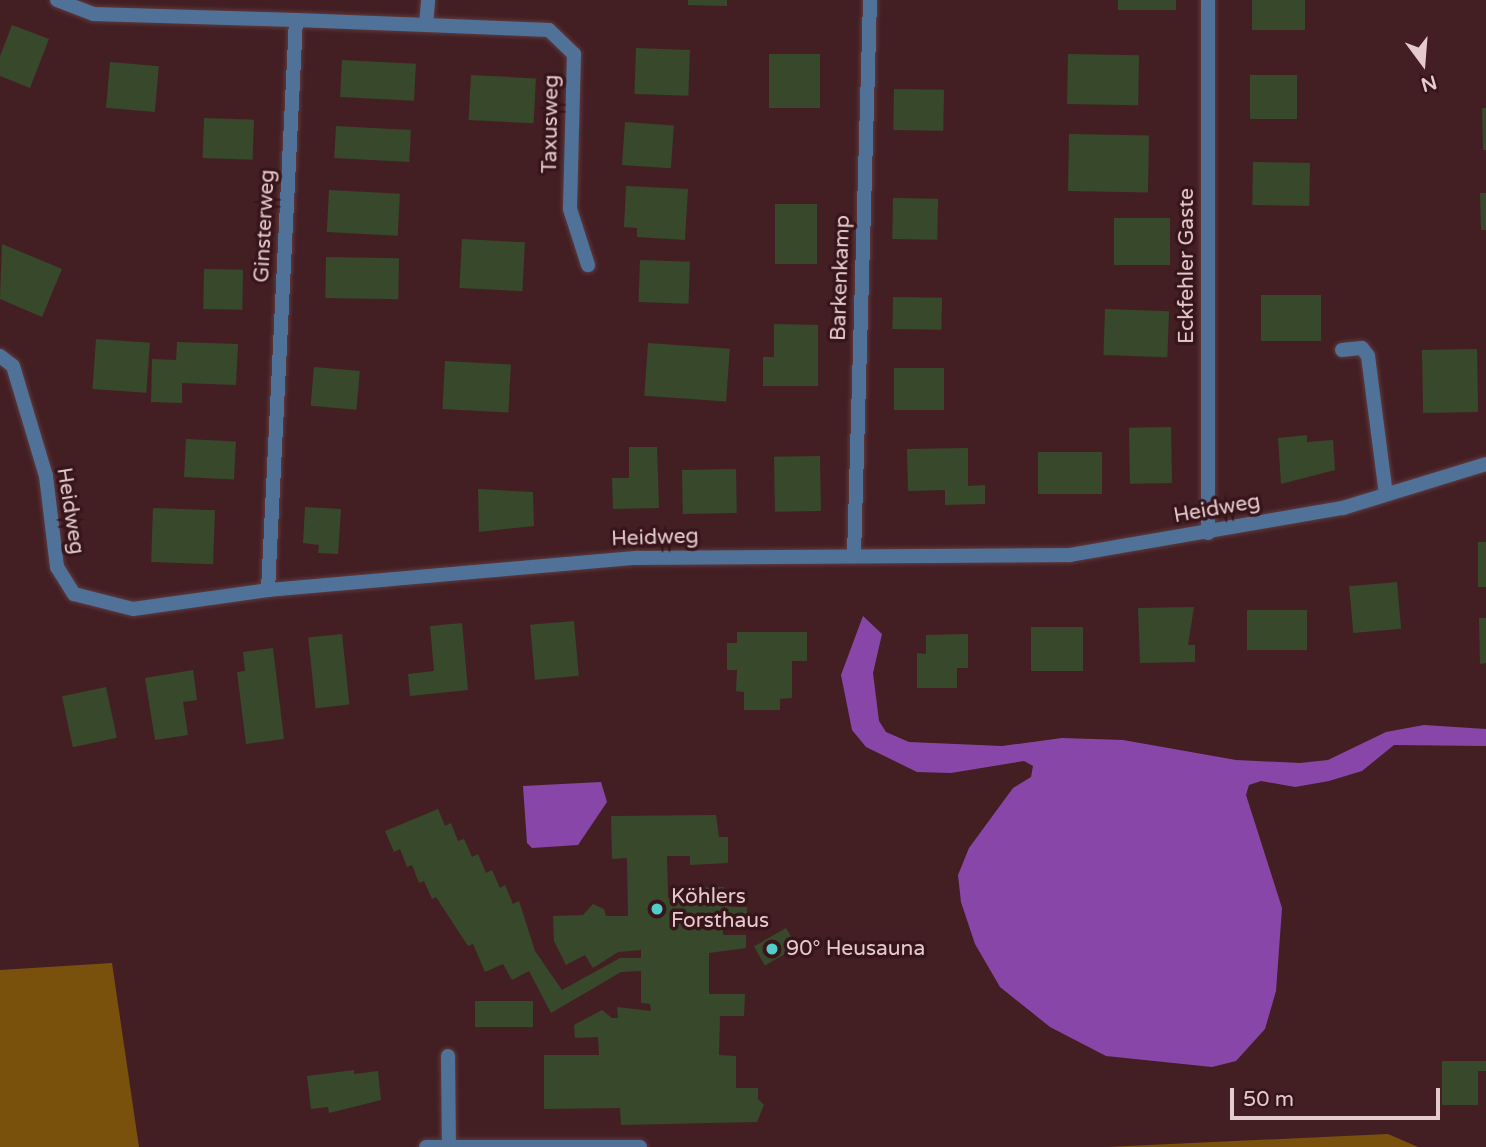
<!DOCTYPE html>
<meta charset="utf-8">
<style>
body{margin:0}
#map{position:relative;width:1486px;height:1147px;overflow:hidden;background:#431f24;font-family:"Varela Round",sans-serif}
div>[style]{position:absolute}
.forest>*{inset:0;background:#79500c}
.water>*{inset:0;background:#8847a8}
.building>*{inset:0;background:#37492a;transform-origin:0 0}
.roads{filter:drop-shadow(0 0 2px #5d3b3f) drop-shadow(0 0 2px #5d3b3f)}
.service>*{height:14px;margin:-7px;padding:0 7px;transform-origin:7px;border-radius:7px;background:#517298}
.minor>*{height:14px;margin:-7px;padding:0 7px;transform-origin:7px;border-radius:7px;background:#517298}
.dots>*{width:19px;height:19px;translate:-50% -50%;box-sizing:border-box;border:4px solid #38151a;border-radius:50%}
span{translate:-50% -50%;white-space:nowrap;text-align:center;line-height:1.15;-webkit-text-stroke:7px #38151a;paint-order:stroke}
.street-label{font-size:21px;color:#e4cbcd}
.poi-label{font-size:21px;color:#e4cbcd}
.left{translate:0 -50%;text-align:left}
.north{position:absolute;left:1388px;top:28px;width:70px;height:70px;-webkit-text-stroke:5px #38151a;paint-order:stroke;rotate:164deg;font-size:19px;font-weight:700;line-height:28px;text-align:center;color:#e4cbcd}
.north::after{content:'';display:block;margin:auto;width:24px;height:32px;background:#e4cbcd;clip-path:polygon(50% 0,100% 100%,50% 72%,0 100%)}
.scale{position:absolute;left:1230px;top:1088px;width:210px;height:32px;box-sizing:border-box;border:4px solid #e4cbcd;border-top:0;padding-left:9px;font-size:21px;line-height:24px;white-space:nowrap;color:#e4cbcd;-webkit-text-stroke:5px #38151a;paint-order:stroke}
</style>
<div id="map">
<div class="forest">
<i style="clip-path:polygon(112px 963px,139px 1147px,0 1147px,0 970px)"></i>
<i style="clip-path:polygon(1388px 1134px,1418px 1147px,1106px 1147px)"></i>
</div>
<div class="water">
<i style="clip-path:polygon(863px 616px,882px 634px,873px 673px,879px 721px,886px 732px,909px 742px,1002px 746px,1062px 738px,1123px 740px,1236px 760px,1300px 763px,1328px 760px,1386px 732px,1424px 725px,1486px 729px,1486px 746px,1394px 745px,1362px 771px,1329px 781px,1295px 787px,1261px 781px,1249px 785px,1246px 795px,1282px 908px,1276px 991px,1265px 1029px,1236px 1061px,1212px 1067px,1106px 1056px,1050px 1027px,1000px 987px,975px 944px,961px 902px,958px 875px,969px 848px,1013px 788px,1031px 777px,1033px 766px,1024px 761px,951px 773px,917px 772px,866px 747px,852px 730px,841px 675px)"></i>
<i style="clip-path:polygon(601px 782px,607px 802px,578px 845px,532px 848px,527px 843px,523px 786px)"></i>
</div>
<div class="building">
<i style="clip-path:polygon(688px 0,727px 0,727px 6px,688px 5px)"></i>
<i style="left:1118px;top:0;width:58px;height:10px"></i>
<i style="left:1252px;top:0;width:53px;height:30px"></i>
<i style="clip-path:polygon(12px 25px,49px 39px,30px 88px,0 76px,0 56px)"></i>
<i style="left:636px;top:48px;width:54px;height:46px;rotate:2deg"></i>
<i style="left:769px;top:54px;width:51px;height:54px"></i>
<i style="left:1068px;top:54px;width:71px;height:50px;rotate:1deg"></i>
<i style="left:342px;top:60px;width:74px;height:37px;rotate:3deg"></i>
<i style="left:110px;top:62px;width:49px;height:46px;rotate:5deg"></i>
<i style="left:471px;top:75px;width:65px;height:45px;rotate:3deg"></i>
<i style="left:1250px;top:75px;width:47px;height:44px"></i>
<i style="left:894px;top:89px;width:50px;height:41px;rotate:1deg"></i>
<i style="clip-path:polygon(1482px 108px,1486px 108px,1486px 150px,1483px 150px)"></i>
<i style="left:204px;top:118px;width:50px;height:40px;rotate:2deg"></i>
<i style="left:625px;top:122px;width:49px;height:43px;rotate:4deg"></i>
<i style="left:336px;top:126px;width:75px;height:32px;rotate:3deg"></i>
<i style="left:1069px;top:134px;width:80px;height:57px;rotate:1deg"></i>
<i style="left:1253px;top:162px;width:57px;height:43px;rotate:1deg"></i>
<i style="clip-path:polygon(626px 186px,688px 189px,685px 240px,637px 237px,637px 228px,624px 227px)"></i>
<i style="left:329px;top:190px;width:71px;height:42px;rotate:3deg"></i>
<i style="clip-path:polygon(1480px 193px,1486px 193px,1486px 230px,1481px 230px)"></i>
<i style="left:893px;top:198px;width:45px;height:41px;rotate:1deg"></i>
<i style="left:775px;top:204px;width:42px;height:60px"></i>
<i style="left:1114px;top:218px;width:56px;height:47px"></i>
<i style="left:462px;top:239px;width:63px;height:49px;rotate:3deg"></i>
<i style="clip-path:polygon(2px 244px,62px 269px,42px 317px,0 299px)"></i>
<i style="left:326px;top:257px;width:73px;height:41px;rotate:1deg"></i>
<i style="left:640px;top:260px;width:50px;height:42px;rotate:2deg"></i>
<i style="left:204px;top:269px;width:39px;height:40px;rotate:1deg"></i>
<i style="left:1261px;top:295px;width:60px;height:46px"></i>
<i style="left:893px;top:297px;width:49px;height:32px;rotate:1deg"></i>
<i style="left:1105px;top:309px;width:64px;height:46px;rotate:2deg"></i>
<i style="clip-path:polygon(774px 324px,818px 325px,818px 386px,763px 386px,763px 357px,774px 357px)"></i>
<i style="left:96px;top:339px;width:54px;height:50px;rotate:4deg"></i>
<i style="clip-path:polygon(177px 342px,238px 344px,236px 385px,182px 383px,182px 403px,151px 402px,152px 359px,176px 360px)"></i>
<i style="left:648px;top:343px;width:82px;height:53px;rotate:4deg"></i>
<i style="left:1477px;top:349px;width:63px;height:55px;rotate:89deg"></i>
<i style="left:445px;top:361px;width:66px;height:48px;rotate:3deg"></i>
<i style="left:314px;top:367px;width:46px;height:39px;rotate:5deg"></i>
<i style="left:894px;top:368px;width:50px;height:42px"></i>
<i style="left:1171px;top:427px;width:56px;height:42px;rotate:89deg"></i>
<i style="clip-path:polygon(1307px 435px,1307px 442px,1333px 440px,1335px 470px,1281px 484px,1278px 438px)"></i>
<i style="left:186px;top:439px;width:50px;height:38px;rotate:3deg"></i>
<i style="clip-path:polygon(629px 447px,657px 447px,659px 508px,613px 509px,612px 478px,629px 478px)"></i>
<i style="clip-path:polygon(968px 448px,968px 486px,985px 485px,985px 504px,945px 505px,945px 490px,908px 491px,907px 449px)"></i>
<i style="left:1038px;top:452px;width:64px;height:42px"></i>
<i style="left:820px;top:456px;width:55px;height:46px;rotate:89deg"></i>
<i style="left:736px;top:469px;width:44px;height:54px;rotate:89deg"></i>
<i style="clip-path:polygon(478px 489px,533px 492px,534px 526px,479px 532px)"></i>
<i style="clip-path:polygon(305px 507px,341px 509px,338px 554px,318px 553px,319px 545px,303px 543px)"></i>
<i style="left:153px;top:508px;width:62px;height:54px;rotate:2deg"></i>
<i style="left:1478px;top:542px;width:8px;height:45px"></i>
<i style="left:1397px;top:582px;width:47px;height:48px;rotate:85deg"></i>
<i style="clip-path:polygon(1194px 607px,1188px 645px,1195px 645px,1195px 662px,1140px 663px,1138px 608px)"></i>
<i style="left:1247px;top:610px;width:60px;height:40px"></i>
<i style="clip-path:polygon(1479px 618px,1486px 618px,1486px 663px,1480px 664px)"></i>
<i style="left:574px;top:621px;width:55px;height:44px;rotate:85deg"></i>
<i style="clip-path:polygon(462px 623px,468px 690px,410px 696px,408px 674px,434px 671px,430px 626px)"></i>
<i style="left:1031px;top:627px;width:52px;height:44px"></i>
<i style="clip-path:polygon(737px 632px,807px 632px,807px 661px,792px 661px,792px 698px,780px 699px,780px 710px,744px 710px,744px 692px,736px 691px,737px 670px,727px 670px,727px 643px,737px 643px)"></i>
<i style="left:342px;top:634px;width:71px;height:34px;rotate:84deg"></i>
<i style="clip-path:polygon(968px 634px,968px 668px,957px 668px,957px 688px,917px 688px,917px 653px,926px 654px,926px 635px)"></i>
<i style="clip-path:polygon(273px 648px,284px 739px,246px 744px,237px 672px,245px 671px,243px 652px)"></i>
<i style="clip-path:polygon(193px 670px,197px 700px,183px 702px,188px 735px,155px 740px,145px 678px)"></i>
<i style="left:106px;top:687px;width:52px;height:45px;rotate:78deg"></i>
<i style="clip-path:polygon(438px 809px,445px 826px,451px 823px,458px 841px,464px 839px,472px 857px,478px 854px,486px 873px,492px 870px,500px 888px,505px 885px,513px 904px,519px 901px,535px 951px,562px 990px,620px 958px,641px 958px,641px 950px,618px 952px,593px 968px,585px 955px,566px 965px,554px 941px,553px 916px,583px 915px,593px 904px,604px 909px,606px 916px,628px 916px,627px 858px,612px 859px,611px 816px,716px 815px,719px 837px,728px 837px,728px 863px,690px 865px,690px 856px,667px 856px,668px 898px,690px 898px,689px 888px,724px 887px,725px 893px,733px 894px,732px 907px,747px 907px,747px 927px,723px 927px,723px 935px,746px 935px,746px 948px,709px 953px,709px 994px,745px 994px,744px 1016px,720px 1016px,719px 1055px,736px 1056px,736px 1088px,758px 1088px,758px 1099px,764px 1105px,757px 1122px,621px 1125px,620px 1108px,544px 1109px,544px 1055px,599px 1055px,598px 1037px,575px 1038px,574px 1025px,602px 1010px,612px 1018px,618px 1018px,617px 1007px,651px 1011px,650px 1004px,641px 1003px,641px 971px,621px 972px,551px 1013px,529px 971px,512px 980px,503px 964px,485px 972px,473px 944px,468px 946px,436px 897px,432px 899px,424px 881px,419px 883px,412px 865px,407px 867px,400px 849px,394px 852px,385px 831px)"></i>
<i style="left:786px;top:928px;width:22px;height:37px;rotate:60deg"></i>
<i style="left:475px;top:1001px;width:58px;height:26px"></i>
<i style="clip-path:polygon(1442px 1061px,1486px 1061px,1486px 1071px,1478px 1071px,1478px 1105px,1442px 1105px)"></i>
<i style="clip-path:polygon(354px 1070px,354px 1074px,378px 1071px,381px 1100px,329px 1113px,328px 1107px,311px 1109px,307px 1076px)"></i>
</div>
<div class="roads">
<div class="service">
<i style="left:1342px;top:350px;width:20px;rotate:-6deg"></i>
<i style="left:1362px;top:348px;width:10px;rotate:53deg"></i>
<i style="left:1368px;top:356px;width:139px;rotate:82.6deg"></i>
<i style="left:448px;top:1056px;width:91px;rotate:89.4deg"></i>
<i style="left:426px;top:1147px;width:214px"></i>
</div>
<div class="minor">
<i style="left:57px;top:0;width:39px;rotate:21deg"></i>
<i style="left:93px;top:14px;width:203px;rotate:1.7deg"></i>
<i style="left:426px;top:25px;width:123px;rotate:2.3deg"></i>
<i style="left:549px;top:30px;width:35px;rotate:44deg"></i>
<i style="left:574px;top:54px;width:155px;rotate:91.5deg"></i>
<i style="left:570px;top:209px;width:59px;rotate:72.2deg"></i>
<i style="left:0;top:356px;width:16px;rotate:38deg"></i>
<i style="left:13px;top:366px;width:115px;rotate:73.3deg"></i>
<i style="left:46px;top:476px;width:92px;rotate:83.1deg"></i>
<i style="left:57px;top:567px;width:32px;rotate:58deg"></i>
<i style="left:74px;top:594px;width:61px;rotate:14.3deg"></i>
<i style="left:133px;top:609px;width:136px;rotate:-8deg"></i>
<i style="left:268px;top:590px;width:370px;rotate:-5deg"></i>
<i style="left:637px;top:558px;width:433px;rotate:-0.4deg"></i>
<i style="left:1070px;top:555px;width:277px;rotate:-9.8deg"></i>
<i style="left:1343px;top:508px;width:150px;rotate:-17.1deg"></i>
<i style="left:1208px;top:533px;width:533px;rotate:-90deg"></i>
<i style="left:854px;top:556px;width:556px;rotate:-88.35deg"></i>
<i style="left:268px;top:590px;width:571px;rotate:-87.19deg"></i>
<i style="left:296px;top:20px;width:130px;rotate:2.2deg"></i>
<i style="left:426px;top:25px;width:25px;rotate:-85deg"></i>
</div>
</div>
<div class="dots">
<i style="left:657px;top:909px;background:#53cdca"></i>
<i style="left:772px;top:949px;background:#53cdca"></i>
</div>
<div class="street-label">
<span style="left:551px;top:124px;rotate:-89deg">Taxusweg</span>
<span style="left:265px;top:226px;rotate:-87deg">Ginsterweg</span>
<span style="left:1187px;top:266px;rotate:-90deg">Eckfehler Gaste</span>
<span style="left:841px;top:278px;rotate:-88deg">Barkenkamp</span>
<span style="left:1217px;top:509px;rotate:-10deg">Heidweg</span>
<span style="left:70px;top:511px;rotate:81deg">Heidweg</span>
<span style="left:655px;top:538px;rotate:-2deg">Heidweg</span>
</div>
<div class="poi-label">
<span class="left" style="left:671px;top:909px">Köhlers<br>Forsthaus</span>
<span class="left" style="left:786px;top:949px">90° Heusauna</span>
</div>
<div class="north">N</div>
<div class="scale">50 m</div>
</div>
